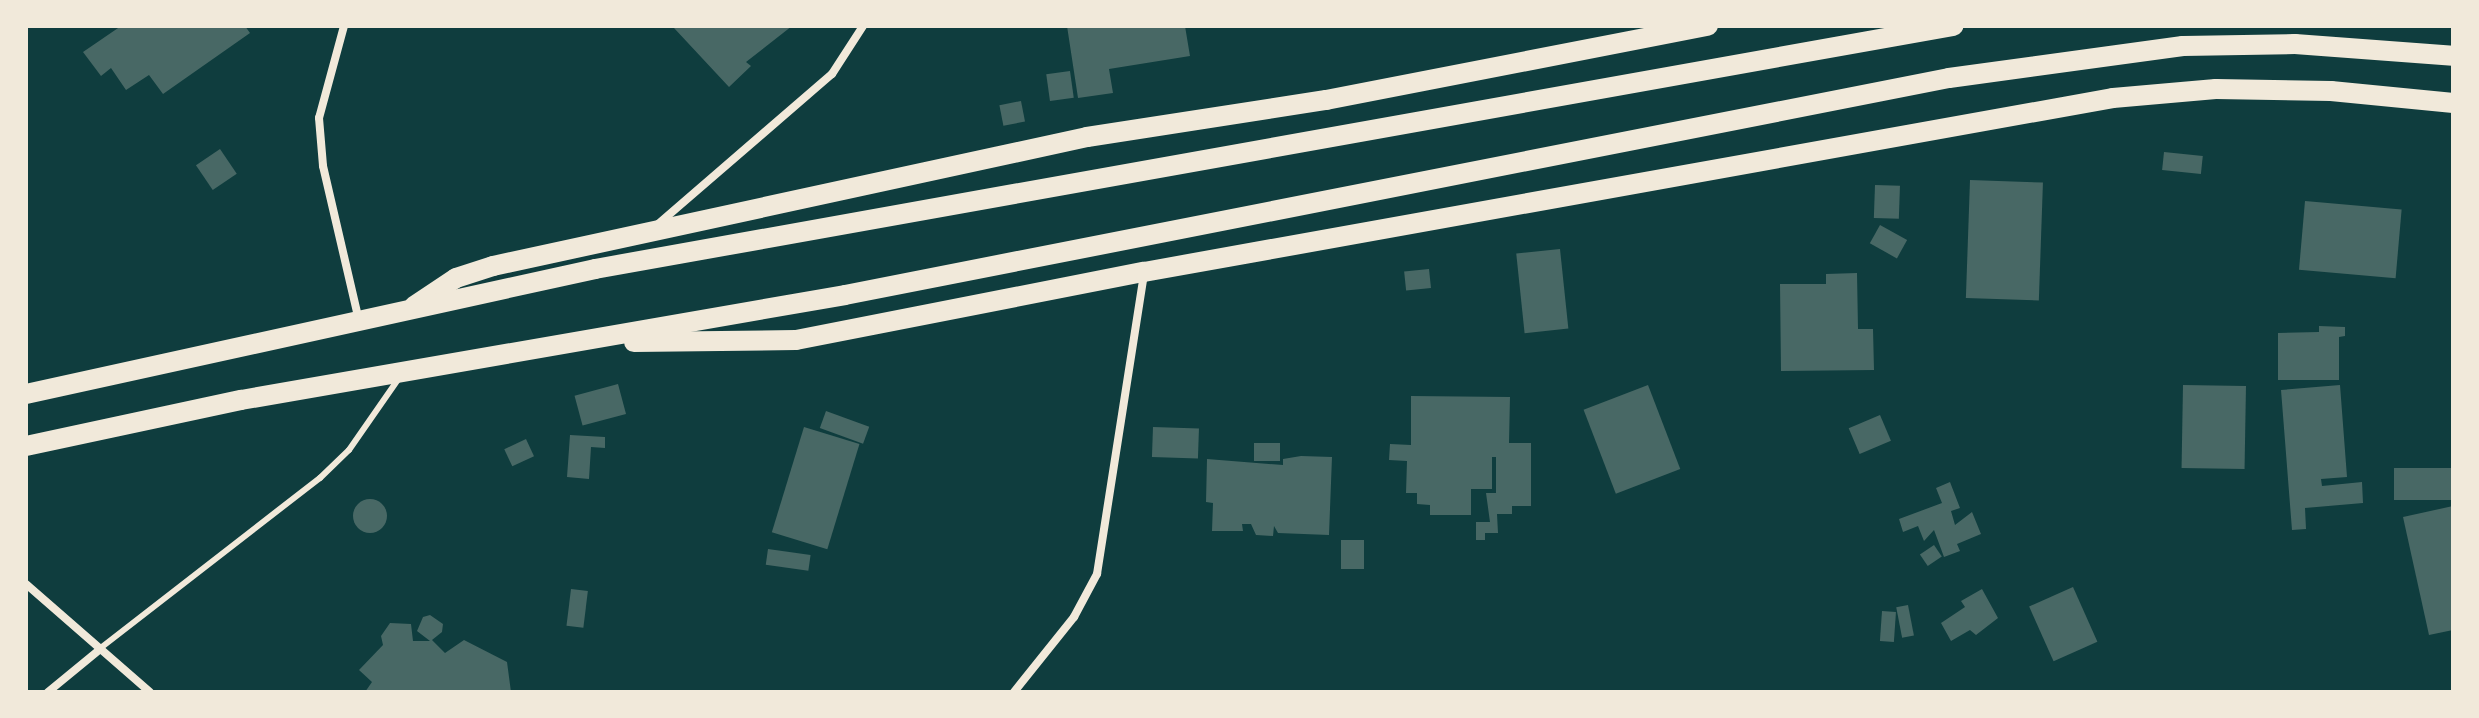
<!DOCTYPE html>
<style>
body{margin:0}
#map{position:relative;width:2479px;height:718px;overflow:hidden;background:#0f3d3e;font-family:Inter,sans-serif}
div>[style]{position:absolute}
.building>*{inset:0;background:#486865;transform-origin:0 0}
.round{border-radius:50%}
.service>*{height:6px;margin:-3px;padding:0 3px;transform-origin:3px;border-radius:3px;background:#f1e9da}
.minor>*{height:8px;margin:-4px;padding:0 4px;transform-origin:4px;border-radius:4px;background:#f1e9da}
.primary>*{height:20px;margin:-10px;padding:0 10px;transform-origin:10px;border-radius:10px;background:#f1e9da}
span{translate:-50% -50%;white-space:nowrap;text-align:center;line-height:1.15;-webkit-text-stroke:8px #f1e9da;paint-order:stroke}
.frame{position:absolute;inset:0;border:28px solid #f1e9da;pointer-events:none}
</style>
<div id="map">
<div class="building">
<i style="clip-path:polygon(121px 26px,245px 26px,250px 33px,163px 94px,149px 75px,126px 90px,111px 68px,101px 76px,83px 52px)"></i>
<i style="clip-path:polygon(792px 26px,746px 62px,751px 66px,729px 87px,674px 28px)"></i>
<i style="clip-path:polygon(1067px 26px,1185px 26px,1190px 56px,1109px 69px,1113px 93px,1078px 98px)"></i>
<i style="left:1070px;top:71px;width:27px;height:24px;rotate:82deg"></i>
<i style="left:1021px;top:101px;width:21px;height:22px;rotate:79deg"></i>
<i style="left:220px;top:149px;width:30px;height:29px;rotate:56deg"></i>
<i style="left:2164px;top:152px;width:39px;height:18px;rotate:6deg"></i>
<i style="left:1970px;top:180px;width:73px;height:118px;rotate:2deg"></i>
<i style="left:1875px;top:185px;width:25px;height:33px;rotate:2deg"></i>
<i style="left:2305px;top:201px;width:97px;height:69px;rotate:5deg"></i>
<i style="left:1880px;top:225px;width:31px;height:21px;rotate:29deg"></i>
<i style="left:1560px;top:249px;width:80px;height:44px;rotate:84deg"></i>
<i style="left:1429px;top:269px;width:19px;height:25px;rotate:84deg"></i>
<i style="clip-path:polygon(1857px 273px,1858px 329px,1873px 329px,1874px 370px,1781px 371px,1780px 284px,1826px 284px,1826px 274px)"></i>
<i style="clip-path:polygon(2319px 326px,2345px 327px,2345px 336px,2339px 337px,2339px 380px,2278px 380px,2278px 333px,2319px 332px)"></i>
<i style="left:618px;top:384px;width:31px;height:45px;rotate:75deg"></i>
<i style="left:1648px;top:385px;width:90px;height:69px;rotate:69deg"></i>
<i style="left:2183px;top:385px;width:63px;height:83px;rotate:1deg"></i>
<i style="clip-path:polygon(2340px 385px,2347px 477px,2321px 479px,2322px 486px,2362px 482px,2363px 503px,2305px 508px,2306px 529px,2292px 530px,2281px 390px)"></i>
<i style="clip-path:polygon(1411px 396px,1510px 397px,1509px 443px,1531px 443px,1531px 506px,1512px 506px,1512px 514px,1497px 514px,1498px 533px,1485px 533px,1485px 540px,1476px 540px,1476px 522px,1490px 522px,1486px 493px,1496px 493px,1496px 457px,1492px 457px,1492px 489px,1471px 489px,1471px 515px,1430px 515px,1430px 505px,1417px 504px,1417px 493px,1406px 493px,1407px 461px,1389px 460px,1390px 444px,1411px 445px)"></i>
<i style="left:826px;top:411px;width:46px;height:18px;rotate:20deg"></i>
<i style="left:1880px;top:415px;width:28px;height:34px;rotate:67deg"></i>
<i style="left:804px;top:427px;width:58px;height:110px;rotate:17deg"></i>
<i style="left:1153px;top:427px;width:46px;height:30px;rotate:2deg"></i>
<i style="clip-path:polygon(570px 435px,605px 437px,605px 448px,591px 447px,589px 479px,567px 477px)"></i>
<i style="left:526px;top:439px;width:19px;height:24px;rotate:65deg"></i>
<i style="left:1254px;top:443px;width:26px;height:18px"></i>
<i style="clip-path:polygon(1301px 456px,1332px 457px,1329px 535px,1278px 533px,1274px 526px,1273px 536px,1256px 535px,1251px 524px,1242px 524px,1243px 531px,1212px 531px,1213px 503px,1206px 502px,1207px 459px,1283px 465px,1283px 459px)"></i>
<i style="left:2453px;top:468px;width:32px;height:59px;rotate:90deg"></i>
<i style="clip-path:polygon(1950px 482px,1960px 508px,1951px 511px,1955px 525px,1972px 512px,1981px 534px,1957px 544px,1960px 551px,1944px 557px,1934px 530px,1924px 541px,1918px 526px,1903px 532px,1899px 519px,1942px 503px,1936px 488px)"></i>
<i class="round" style="left:353px;top:499px;width:34px;height:34px"></i>
<i style="clip-path:polygon(2453px 506px,2453px 630px,2429px 635px,2403px 517px)"></i>
<i style="left:1364px;top:540px;width:29px;height:23px;rotate:90deg"></i>
<i style="left:1934px;top:545px;width:14px;height:17px;rotate:56deg"></i>
<i style="left:768px;top:549px;width:43px;height:16px;rotate:8deg"></i>
<i style="left:2073px;top:587px;width:60px;height:48px;rotate:66deg"></i>
<i style="left:571px;top:589px;width:17px;height:37px;rotate:7deg"></i>
<i style="clip-path:polygon(1982px 589px,1998px 618px,1976px 635px,1970px 630px,1951px 641px,1941px 623px,1965px 607px,1961px 601px)"></i>
<i style="left:1908px;top:605px;width:31px;height:12px;rotate:79deg"></i>
<i style="left:1882px;top:611px;width:14px;height:30px;rotate:4deg"></i>
<i style="clip-path:polygon(430px 615px,443px 624px,442px 632px,432px 640px,445px 653px,464px 640px,507px 662px,511px 692px,365px 692px,372px 682px,359px 670px,383px 645px,381px 636px,390px 623px,411px 624px,413px 641px,430px 641px,417px 631px,423px 617px)"></i>
</div>
<div class="service">
<i style="left:98px;top:650px;width:281px;rotate:-37.8deg"></i>
<i style="left:320px;top:478px;width:40px;rotate:-44deg"></i>
<i style="left:349px;top:450px;width:88px;rotate:-55.2deg"></i>
</div>
<div class="minor">
<i style="left:344px;top:26px;width:95px;rotate:105.2deg"></i>
<i style="left:319px;top:118px;width:48px;rotate:85.2deg"></i>
<i style="left:323px;top:166px;width:159px;rotate:76.9deg"></i>
<i style="left:657px;top:225px;width:231px;rotate:-40.8deg"></i>
<i style="left:832px;top:74px;width:57px;rotate:-57.1deg"></i>
<i style="left:26px;top:584px;width:164px;rotate:41.1deg"></i>
<i style="left:48px;top:692px;width:65px;rotate:-39.4deg"></i>
<i style="left:1014px;top:692px;width:96px;rotate:-51.3deg"></i>
<i style="left:1074px;top:617px;width:49px;rotate:-61.9deg"></i>
<i style="left:1097px;top:574px;width:305px;rotate:-81.1deg"></i>
</div>
<div class="primary">
<i style="left:414px;top:306px;width:50px;rotate:-33.7deg"></i>
<i style="left:456px;top:278px;width:39px;rotate:-18deg"></i>
<i style="left:493px;top:266px;width:608px;rotate:-12.25deg"></i>
<i style="left:1087px;top:137px;width:242px;rotate:-8.8deg"></i>
<i style="left:1326px;top:100px;width:389px;rotate:-11deg"></i>
<i style="left:634px;top:342px;width:162px;rotate:-0.7deg"></i>
<i style="left:796px;top:340px;width:355px;rotate:-11.1deg"></i>
<i style="left:1144px;top:272px;width:984px;rotate:-10.18deg"></i>
<i style="left:2113px;top:98px;width:103px;rotate:-5deg"></i>
<i style="left:2216px;top:89px;width:115px;rotate:1deg"></i>
<i style="left:2331px;top:91px;width:123px;rotate:5.6deg"></i>
<i style="left:26px;top:394px;width:583px;rotate:-12.39deg"></i>
<i style="left:595px;top:269px;width:1380px;rotate:-10.15deg"></i>
<i style="left:26px;top:446px;width:220px;rotate:-12.1deg"></i>
<i style="left:241px;top:400px;width:613px;rotate:-9.86deg"></i>
<i style="left:845px;top:295px;width:1125px;rotate:-11.12deg"></i>
<i style="left:1949px;top:78px;width:236px;rotate:-7.8deg"></i>
<i style="left:2183px;top:46px;width:112px;rotate:-1deg"></i>
<i style="left:2295px;top:44px;width:158px;rotate:4.3deg"></i>
</div>
<div class="frame"></div>
</div>
